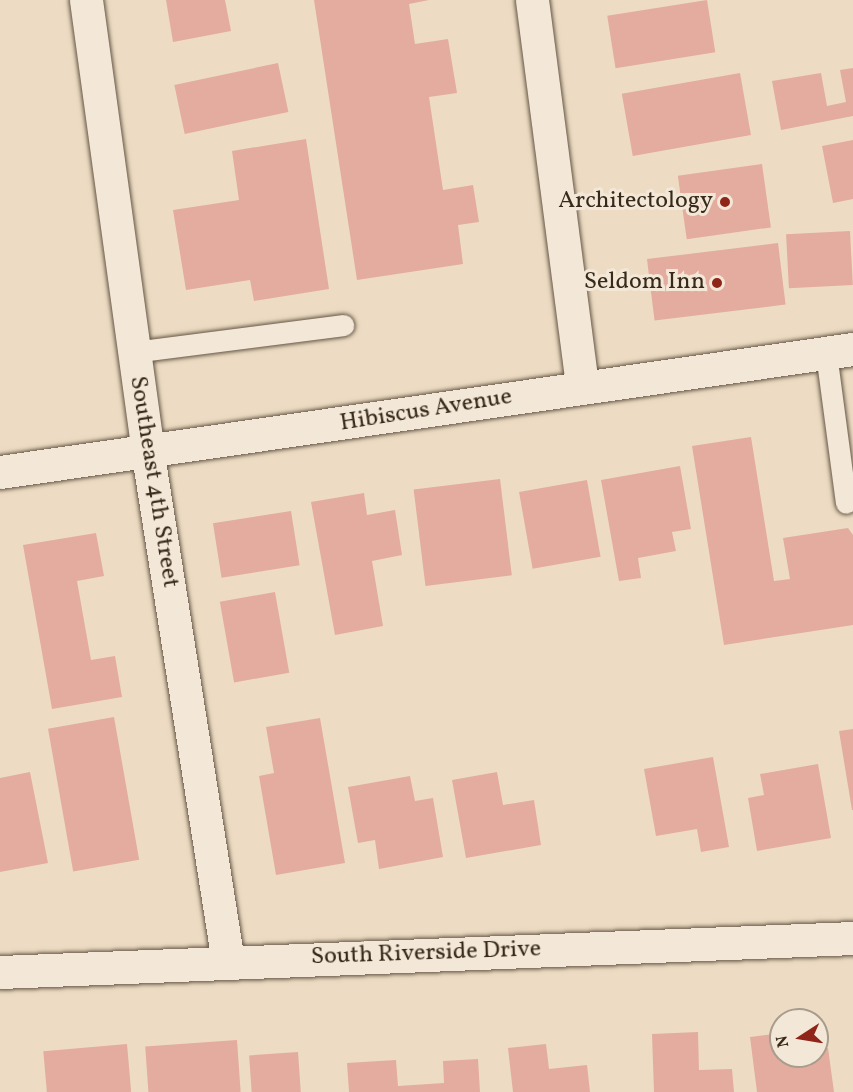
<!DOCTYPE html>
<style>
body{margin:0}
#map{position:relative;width:853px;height:1092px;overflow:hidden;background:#eddcc3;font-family:Vollkorn,serif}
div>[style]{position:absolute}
.building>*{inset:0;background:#e3ac9e;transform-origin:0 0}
.roads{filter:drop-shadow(0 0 2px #655645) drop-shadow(0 0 2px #655645)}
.lane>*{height:21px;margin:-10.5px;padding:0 10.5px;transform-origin:10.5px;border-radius:10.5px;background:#f3e8d8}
.street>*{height:33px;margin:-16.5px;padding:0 16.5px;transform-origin:16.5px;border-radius:16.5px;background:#f3e8d8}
.dots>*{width:16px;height:16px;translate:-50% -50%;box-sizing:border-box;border:3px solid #f3e8d8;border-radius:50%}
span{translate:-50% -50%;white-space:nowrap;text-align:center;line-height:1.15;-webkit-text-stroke:6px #f3e8d8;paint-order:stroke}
.poi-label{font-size:24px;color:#382a1b}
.right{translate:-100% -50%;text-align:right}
.street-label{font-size:24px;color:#382a1b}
.north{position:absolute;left:769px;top:1008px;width:60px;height:60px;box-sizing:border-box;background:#f3e8d8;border:2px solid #a89c8c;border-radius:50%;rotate:258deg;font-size:16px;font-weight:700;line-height:24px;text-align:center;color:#382a1b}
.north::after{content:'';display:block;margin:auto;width:21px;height:27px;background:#8f2418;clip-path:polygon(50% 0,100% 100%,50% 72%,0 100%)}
</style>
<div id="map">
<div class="building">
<i style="clip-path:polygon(166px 0,225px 0,231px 31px,173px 42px)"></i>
<i style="clip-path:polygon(314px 0,429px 0,409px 4px,415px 44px,448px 39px,457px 93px,429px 97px,443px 190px,473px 185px,479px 222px,458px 225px,463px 264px,357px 280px)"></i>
<i style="left:707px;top:0;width:53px;height:101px;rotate:81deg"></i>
<i style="left:278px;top:63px;width:50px;height:106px;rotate:78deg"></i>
<i style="clip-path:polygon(853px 68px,853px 116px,781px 130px,772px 81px,821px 73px,827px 106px,846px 102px,840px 70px)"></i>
<i style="left:740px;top:73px;width:63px;height:120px;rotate:80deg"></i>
<i style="clip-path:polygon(306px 139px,329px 289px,254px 301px,250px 280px,186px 290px,173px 210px,239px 200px,232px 151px)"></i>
<i style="clip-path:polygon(853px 140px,853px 199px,833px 203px,822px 146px)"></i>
<i style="left:762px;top:164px;width:64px;height:85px;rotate:82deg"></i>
<i style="left:850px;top:231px;width:54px;height:64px;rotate:87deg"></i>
<i style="left:778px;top:243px;width:62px;height:132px;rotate:83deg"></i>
<i style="clip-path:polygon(751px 437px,774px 581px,790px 579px,783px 538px,848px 528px,853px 535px,853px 625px,724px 645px,692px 446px)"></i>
<i style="clip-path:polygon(680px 466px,691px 529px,672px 532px,676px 551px,638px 558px,641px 578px,619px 581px,601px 480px)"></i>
<i style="left:500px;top:479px;width:97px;height:87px;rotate:83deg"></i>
<i style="left:587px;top:480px;width:78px;height:69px;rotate:80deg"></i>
<i style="clip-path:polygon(364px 493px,367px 515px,395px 510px,402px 555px,372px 561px,383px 626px,335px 635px,311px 502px)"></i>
<i style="left:291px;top:511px;width:55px;height:79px;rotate:81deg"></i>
<i style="clip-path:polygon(96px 533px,104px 576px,77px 581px,91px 660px,115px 656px,122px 697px,52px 709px,23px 545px)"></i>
<i style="left:275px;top:592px;width:82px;height:56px;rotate:80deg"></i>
<i style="left:114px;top:717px;width:145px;height:67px;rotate:80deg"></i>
<i style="clip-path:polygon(320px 718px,345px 863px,276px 875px,259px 776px,274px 773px,266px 727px)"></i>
<i style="clip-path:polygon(853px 729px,853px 810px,852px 810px,839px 731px)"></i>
<i style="clip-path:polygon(713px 757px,729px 847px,701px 852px,697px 829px,656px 836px,644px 769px)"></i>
<i style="clip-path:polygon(818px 764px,831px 838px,757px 851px,748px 798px,764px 795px,760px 774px)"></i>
<i style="clip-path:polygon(30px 772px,48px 863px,0 872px,0 778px)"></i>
<i style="clip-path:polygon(497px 772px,503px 805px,534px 800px,541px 845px,466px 858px,452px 780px)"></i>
<i style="clip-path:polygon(410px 776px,415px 801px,433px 798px,443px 857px,379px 869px,375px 840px,358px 843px,348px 787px)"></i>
<i style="clip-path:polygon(698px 1032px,699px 1070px,732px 1069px,734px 1092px,654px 1092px,652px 1034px)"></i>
<i style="clip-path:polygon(781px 1033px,781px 1056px,817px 1056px,817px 1050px,828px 1048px,834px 1092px,757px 1092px,750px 1037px)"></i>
<i style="left:237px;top:1040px;width:52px;height:92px;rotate:86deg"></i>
<i style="left:127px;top:1044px;width:48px;height:84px;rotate:85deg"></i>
<i style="clip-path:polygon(546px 1044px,549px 1069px,587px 1065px,590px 1092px,513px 1092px,508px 1048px)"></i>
<i style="left:298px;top:1052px;width:40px;height:49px;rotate:86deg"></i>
<i style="clip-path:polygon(478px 1059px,480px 1092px,349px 1092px,347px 1063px,396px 1060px,398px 1086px,444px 1083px,443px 1061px)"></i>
</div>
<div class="roads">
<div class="lane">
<i style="left:133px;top:352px;width:212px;rotate:-7.3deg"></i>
<i style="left:826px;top:353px;width:151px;rotate:82.4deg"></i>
</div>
<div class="street">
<i style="left:86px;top:0;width:459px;rotate:82.2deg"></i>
<i style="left:148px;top:455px;width:513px;rotate:81.03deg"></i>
<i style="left:532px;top:0;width:389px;rotate:82.6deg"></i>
<i style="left:0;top:472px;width:862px;rotate:-8.21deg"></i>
<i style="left:0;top:972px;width:854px;rotate:-2.28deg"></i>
</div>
</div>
<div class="dots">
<i style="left:725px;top:202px;background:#8f2418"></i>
<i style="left:717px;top:283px;background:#8f2418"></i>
</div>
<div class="poi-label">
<span class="right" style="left:713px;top:202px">Architectology</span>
<span class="right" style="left:705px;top:283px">Seldom Inn</span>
</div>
<div class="street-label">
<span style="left:426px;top:411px;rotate:-9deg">Hibiscus Avenue</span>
<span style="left:153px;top:482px;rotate:81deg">Southeast 4th Street</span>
<span style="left:426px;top:954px;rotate:-2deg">South Riverside Drive</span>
</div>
<div class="north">N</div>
</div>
